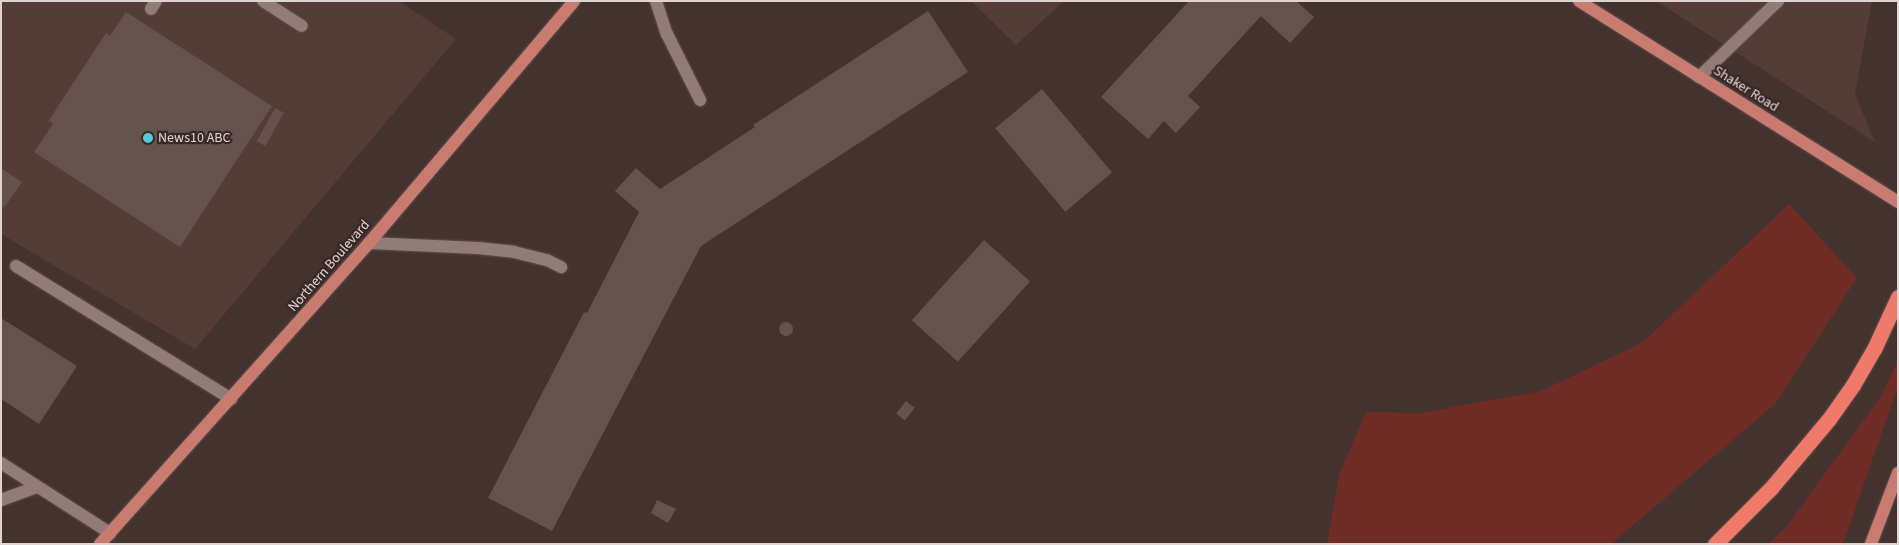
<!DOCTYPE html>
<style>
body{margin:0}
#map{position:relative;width:1899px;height:545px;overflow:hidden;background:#44322f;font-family:"Source Sans 3",sans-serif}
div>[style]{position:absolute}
.built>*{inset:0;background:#543c37}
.green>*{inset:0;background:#6f2c24}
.building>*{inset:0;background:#65524e;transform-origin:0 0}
.round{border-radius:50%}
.roads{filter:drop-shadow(0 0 1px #61514f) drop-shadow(0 0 1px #61514f)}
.minor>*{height:12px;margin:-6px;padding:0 6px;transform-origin:6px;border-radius:6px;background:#917c78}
.major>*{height:12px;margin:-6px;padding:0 6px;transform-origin:6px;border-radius:6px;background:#ca7b6f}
.highway>*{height:15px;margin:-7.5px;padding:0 7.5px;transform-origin:7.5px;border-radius:7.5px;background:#f07a69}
.dots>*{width:14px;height:14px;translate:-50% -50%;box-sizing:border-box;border:2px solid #392825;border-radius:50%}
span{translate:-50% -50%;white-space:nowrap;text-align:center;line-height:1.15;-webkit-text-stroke:4.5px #392825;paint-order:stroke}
.street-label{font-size:14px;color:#e0d4d2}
.poi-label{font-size:14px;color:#e0d4d2}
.left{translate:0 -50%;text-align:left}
.frame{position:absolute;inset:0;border:2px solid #e0d4d2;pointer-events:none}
</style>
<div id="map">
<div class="built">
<i style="clip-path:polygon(1px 1px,399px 1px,456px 39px,195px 349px,1px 234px)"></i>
<i style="clip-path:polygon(971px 1px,1064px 1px,1016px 45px)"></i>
<i style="clip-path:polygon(1656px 1px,1872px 1px,1855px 94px,1875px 142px)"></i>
</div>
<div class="green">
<i style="clip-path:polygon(1789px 204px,1857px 278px,1775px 404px,1611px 544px,1327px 544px,1339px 475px,1366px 412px,1421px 413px,1541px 391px,1643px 342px)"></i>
<i style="clip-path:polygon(1898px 361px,1898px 386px,1843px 544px,1768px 544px,1787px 526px,1881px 396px)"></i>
</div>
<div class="building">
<i style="clip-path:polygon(1189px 1px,1296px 1px,1314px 17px,1290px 43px,1261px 16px,1188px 96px,1200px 107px,1176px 133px,1164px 121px,1148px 139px,1101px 97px)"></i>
<i style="clip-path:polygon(928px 11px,968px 72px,701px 246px,552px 531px,488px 498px,584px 312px,587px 313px,639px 212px,615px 191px,636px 168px,660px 189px,755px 127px,753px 125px)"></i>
<i style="clip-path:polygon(126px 12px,272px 106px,180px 247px,34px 152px,53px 124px,49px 120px,106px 33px,110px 36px)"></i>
<i style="left:1042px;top:89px;width:109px;height:61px;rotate:50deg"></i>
<i style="left:275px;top:108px;width:10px;height:38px;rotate:29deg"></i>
<i style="clip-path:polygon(1px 168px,22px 182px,4px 208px,1px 206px)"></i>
<i style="left:984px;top:240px;width:62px;height:108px;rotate:42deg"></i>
<i style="clip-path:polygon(1px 318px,77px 366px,39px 424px,1px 399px)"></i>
<i class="round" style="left:779px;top:322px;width:14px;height:14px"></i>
<i style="left:906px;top:401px;width:11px;height:16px;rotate:38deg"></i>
<i style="clip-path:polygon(657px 500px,676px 509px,668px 523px,651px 513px)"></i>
</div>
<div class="roads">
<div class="minor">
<i style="left:263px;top:1px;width:46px;rotate:32.7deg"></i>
<i style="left:656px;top:1px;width:35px;rotate:72deg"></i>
<i style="left:667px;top:34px;width:74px;rotate:63.4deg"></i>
<i style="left:151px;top:9px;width:9px;rotate:-58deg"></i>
<i style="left:1699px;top:77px;width:110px;rotate:-43.9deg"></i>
<i style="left:369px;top:243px;width:109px;rotate:2.6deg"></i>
<i style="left:478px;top:248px;width:36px;rotate:6deg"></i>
<i style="left:514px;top:252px;width:34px;rotate:14deg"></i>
<i style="left:547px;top:260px;width:16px;rotate:27deg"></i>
<i style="left:16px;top:266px;width:253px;rotate:31.7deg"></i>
<i style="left:1px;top:463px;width:130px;rotate:32.7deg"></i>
<i style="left:1px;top:500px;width:38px;rotate:-20deg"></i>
</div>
<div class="major">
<i style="left:1579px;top:1px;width:377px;rotate:32.2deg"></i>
<i style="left:100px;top:544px;width:404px;rotate:-48.2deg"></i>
<i style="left:369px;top:243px;width:317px;rotate:-49.7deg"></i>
<i style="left:1871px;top:544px;width:76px;rotate:-69.2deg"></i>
</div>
<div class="highway">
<i style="left:1715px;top:544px;width:79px;rotate:-45deg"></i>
<i style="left:1771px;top:488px;width:90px;rotate:-50deg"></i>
<i style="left:1829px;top:419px;width:42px;rotate:-54.8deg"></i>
<i style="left:1853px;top:385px;width:44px;rotate:-59.9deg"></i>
<i style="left:1875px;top:347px;width:55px;rotate:-65.3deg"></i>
</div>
</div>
<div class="dots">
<i style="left:148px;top:138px;background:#54cadd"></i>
</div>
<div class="street-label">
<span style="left:1746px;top:89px;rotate:32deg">Shaker Road</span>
<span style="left:329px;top:266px;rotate:-49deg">Northern Boulevard</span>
</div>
<div class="poi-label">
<span class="left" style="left:158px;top:138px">News10 ABC</span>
</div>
<div class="frame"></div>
</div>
